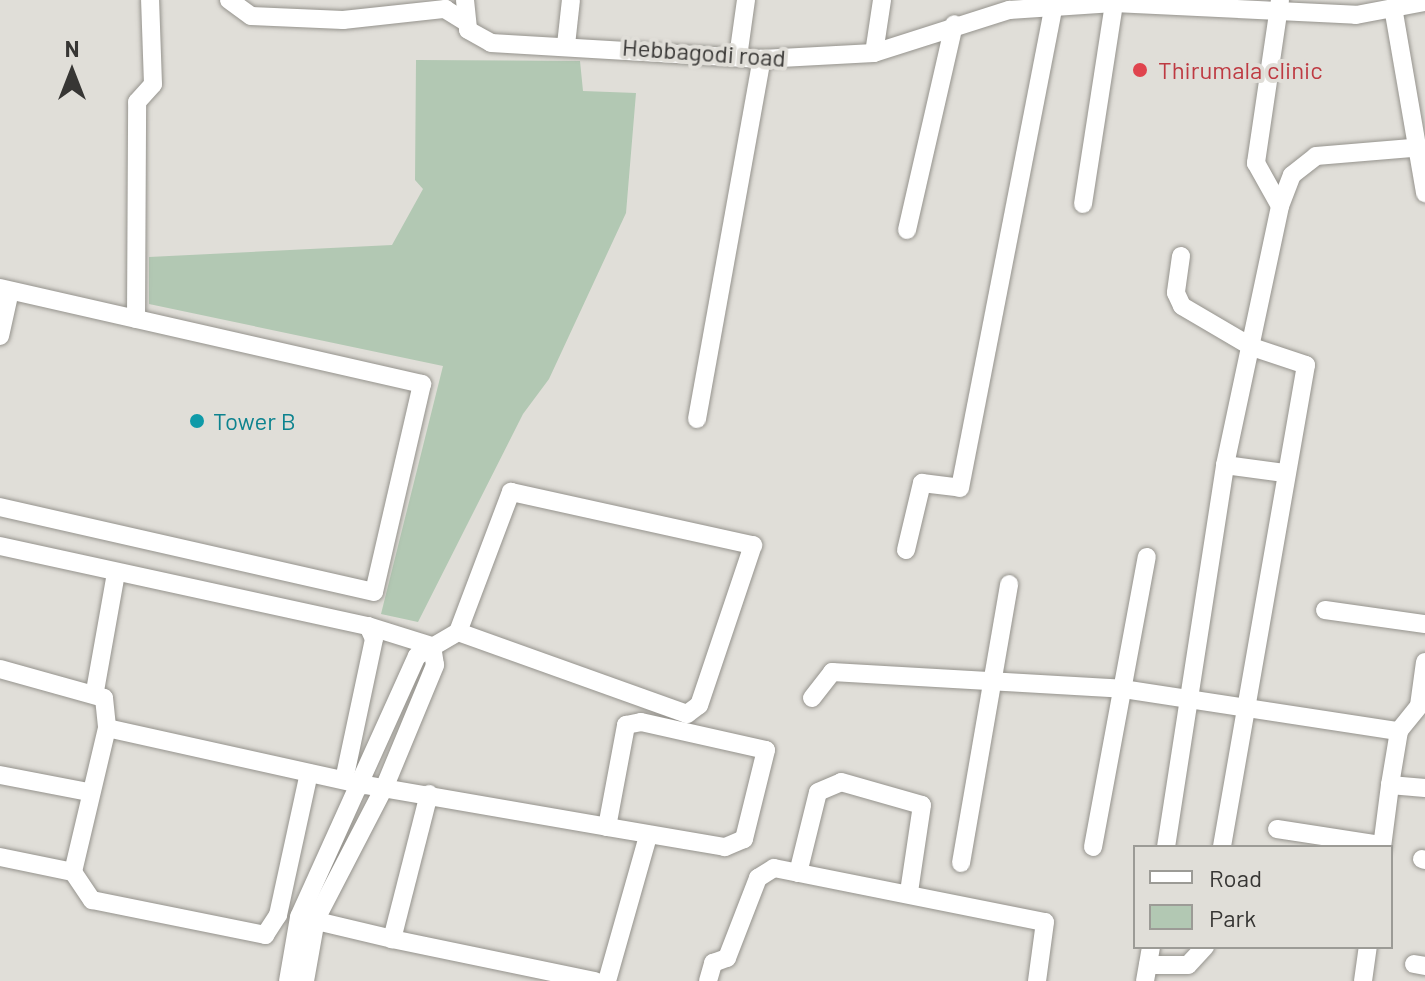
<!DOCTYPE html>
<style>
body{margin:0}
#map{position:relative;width:1425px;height:981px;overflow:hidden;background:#e0ded8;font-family:Barlow,sans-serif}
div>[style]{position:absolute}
.green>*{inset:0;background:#b2c8b3}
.roads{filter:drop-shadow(0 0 2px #95938d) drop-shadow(0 0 2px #95938d)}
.minor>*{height:18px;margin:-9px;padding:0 9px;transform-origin:9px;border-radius:9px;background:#fff}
.dots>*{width:22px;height:22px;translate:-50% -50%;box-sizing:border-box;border:4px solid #e0ded8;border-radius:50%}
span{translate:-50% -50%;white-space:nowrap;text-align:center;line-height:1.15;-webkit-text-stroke:8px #e0ded8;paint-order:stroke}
.street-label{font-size:24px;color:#373634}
.health-label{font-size:24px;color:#be3a42}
.left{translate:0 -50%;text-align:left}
.culture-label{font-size:24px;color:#0d838f}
.legend{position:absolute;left:1133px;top:845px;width:260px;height:104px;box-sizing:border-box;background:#e0ded8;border:2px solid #9c9b96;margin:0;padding:10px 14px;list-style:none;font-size:24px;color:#373634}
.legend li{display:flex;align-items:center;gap:16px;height:40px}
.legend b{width:40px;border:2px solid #9c9b96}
.north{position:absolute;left:32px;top:32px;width:80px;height:80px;-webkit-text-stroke:6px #e0ded8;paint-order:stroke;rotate:0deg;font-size:22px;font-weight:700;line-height:32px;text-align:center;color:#373634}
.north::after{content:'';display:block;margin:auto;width:28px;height:36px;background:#373634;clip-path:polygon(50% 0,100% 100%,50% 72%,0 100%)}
</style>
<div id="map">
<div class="green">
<i style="clip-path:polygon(416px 60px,580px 61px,583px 91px,636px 93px,626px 213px,549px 379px,523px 414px,418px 622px,381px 614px,443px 366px,149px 304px,149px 257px,392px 245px,423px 189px,415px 180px)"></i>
</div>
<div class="roads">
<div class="minor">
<i style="left:229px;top:0;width:27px;rotate:36deg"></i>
<i style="left:251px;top:16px;width:92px;rotate:2.5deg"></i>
<i style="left:343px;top:20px;width:103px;rotate:-6.2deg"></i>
<i style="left:445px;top:9px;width:22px;rotate:32deg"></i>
<i style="left:465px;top:0;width:30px;rotate:84deg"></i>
<i style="left:468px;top:30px;width:26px;rotate:29deg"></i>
<i style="left:491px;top:43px;width:271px;rotate:3.4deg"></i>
<i style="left:762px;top:59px;width:112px;rotate:-3.1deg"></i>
<i style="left:874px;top:53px;width:142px;rotate:-17.7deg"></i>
<i style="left:1009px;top:10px;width:105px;rotate:-3.8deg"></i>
<i style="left:1114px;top:3px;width:242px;rotate:2.8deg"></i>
<i style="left:1356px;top:15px;width:70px;rotate:-10.7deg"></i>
<i style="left:1280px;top:0;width:165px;rotate:98.4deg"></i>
<i style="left:1256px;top:163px;width:49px;rotate:60.8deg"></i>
<i style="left:1394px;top:13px;width:183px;rotate:80.2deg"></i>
<i style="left:566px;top:45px;width:45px;rotate:-83.7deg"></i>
<i style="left:874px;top:53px;width:54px;rotate:-81.4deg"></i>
<i style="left:738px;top:57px;width:58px;rotate:-82deg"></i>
<i style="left:1083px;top:204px;width:203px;rotate:-81.2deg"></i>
<i style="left:907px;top:230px;width:211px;rotate:-77.1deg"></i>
<i style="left:1181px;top:256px;width:37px;rotate:98deg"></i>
<i style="left:1176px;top:293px;width:14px;rotate:65deg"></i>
<i style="left:1182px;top:306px;width:81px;rotate:30.4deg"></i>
<i style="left:1252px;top:347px;width:57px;rotate:18.4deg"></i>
<i style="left:1306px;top:365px;width:489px;rotate:99.9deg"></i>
<i style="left:0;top:288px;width:433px;rotate:12.8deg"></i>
<i style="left:422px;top:384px;width:213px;rotate:103deg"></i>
<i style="left:374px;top:592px;width:384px;rotate:-167.2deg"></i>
<i style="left:136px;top:319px;width:217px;rotate:-89.7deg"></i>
<i style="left:137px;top:102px;width:24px;rotate:-48deg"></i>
<i style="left:153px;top:84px;width:84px;rotate:-92deg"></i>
<i style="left:0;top:336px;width:46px;rotate:-77.5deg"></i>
<i style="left:697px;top:419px;width:366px;rotate:-79.8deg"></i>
<i style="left:1225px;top:465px;width:60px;rotate:7.7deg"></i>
<i style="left:0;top:546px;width:377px;rotate:12.3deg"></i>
<i style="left:368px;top:626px;width:14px;rotate:65deg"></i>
<i style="left:374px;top:639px;width:144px;rotate:102deg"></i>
<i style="left:906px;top:550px;width:69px;rotate:-76.6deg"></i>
<i style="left:922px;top:483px;width:38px;rotate:7deg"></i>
<i style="left:960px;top:488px;width:487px;rotate:-79deg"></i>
<i style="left:1325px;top:610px;width:101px;rotate:8deg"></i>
<i style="left:368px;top:626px;width:67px;rotate:17.4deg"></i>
<i style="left:1425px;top:662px;width:44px;rotate:97.8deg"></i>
<i style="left:1419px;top:706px;width:32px;rotate:129deg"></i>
<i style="left:1399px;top:731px;width:55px;rotate:99.5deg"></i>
<i style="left:1390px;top:785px;width:35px;rotate:5deg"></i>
<i style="left:0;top:669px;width:108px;rotate:15.6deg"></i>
<i style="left:104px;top:698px;width:30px;rotate:84deg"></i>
<i style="left:107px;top:728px;width:148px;rotate:103.3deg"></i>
<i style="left:73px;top:872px;width:34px;rotate:56deg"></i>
<i style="left:92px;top:900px;width:177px;rotate:11.4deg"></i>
<i style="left:265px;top:935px;width:24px;rotate:-57deg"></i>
<i style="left:278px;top:915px;width:145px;rotate:-77.7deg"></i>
<i style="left:95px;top:691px;width:120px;rotate:-79.9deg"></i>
<i style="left:812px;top:698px;width:33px;rotate:-52deg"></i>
<i style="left:832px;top:672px;width:291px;rotate:3.3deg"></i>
<i style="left:1123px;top:689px;width:279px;rotate:8.7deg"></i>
<i style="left:641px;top:722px;width:128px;rotate:12.6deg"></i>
<i style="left:766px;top:750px;width:92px;rotate:103.9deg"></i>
<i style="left:744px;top:839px;width:21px;rotate:157deg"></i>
<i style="left:725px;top:847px;width:120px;rotate:-170.4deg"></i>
<i style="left:607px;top:827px;width:104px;rotate:-79.4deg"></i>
<i style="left:626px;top:725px;width:15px;rotate:-11deg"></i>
<i style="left:107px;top:728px;width:264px;rotate:12.5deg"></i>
<i style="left:365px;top:785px;width:246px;rotate:9.8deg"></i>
<i style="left:0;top:775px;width:90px;rotate:10.9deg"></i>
<i style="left:429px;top:794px;width:150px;rotate:104.3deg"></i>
<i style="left:392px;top:939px;width:207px;rotate:11.7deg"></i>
<i style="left:1277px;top:829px;width:106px;rotate:8.7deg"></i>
<i style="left:1093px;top:847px;width:295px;rotate:-79.5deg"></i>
<i style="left:1166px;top:847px;width:387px;rotate:-81.2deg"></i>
<i style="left:1225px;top:465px;width:265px;rotate:-78deg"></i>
<i style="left:1280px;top:206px;width:33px;rotate:-69deg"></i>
<i style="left:1292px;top:175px;width:31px;rotate:-38deg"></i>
<i style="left:1316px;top:156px;width:96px;rotate:-4.8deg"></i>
<i style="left:1382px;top:847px;width:63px;rotate:-82.6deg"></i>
<i style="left:0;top:857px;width:75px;rotate:11.6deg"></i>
<i style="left:1422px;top:859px;width:3px;rotate:18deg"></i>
<i style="left:961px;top:863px;width:283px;rotate:-80.2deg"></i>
<i style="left:798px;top:873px;width:83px;rotate:-76.1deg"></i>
<i style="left:818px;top:792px;width:25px;rotate:-23deg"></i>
<i style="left:841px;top:782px;width:84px;rotate:15.9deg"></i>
<i style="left:922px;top:805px;width:88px;rotate:98.5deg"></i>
<i style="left:304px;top:918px;width:90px;rotate:13.4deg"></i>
<i style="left:1414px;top:964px;width:11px;rotate:10deg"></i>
<i style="left:1148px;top:965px;width:40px"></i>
<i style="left:1188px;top:965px;width:25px;rotate:-47deg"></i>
<i style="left:288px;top:981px;width:65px;rotate:-80.2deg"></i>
<i style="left:299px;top:917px;width:286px;rotate:-65.7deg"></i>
<i style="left:417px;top:656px;width:48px;rotate:-30.3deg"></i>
<i style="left:458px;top:632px;width:150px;rotate:-69.3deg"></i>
<i style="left:511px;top:492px;width:248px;rotate:12.4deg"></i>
<i style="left:753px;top:545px;width:169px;rotate:108.6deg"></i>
<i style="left:699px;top:705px;width:15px;rotate:143deg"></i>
<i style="left:687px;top:714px;width:243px;rotate:-160.3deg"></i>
<i style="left:305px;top:981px;width:63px;rotate:-79.9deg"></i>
<i style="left:316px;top:919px;width:150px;rotate:-62.6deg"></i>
<i style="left:385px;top:786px;width:131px;rotate:-67.5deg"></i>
<i style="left:435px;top:665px;width:19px;rotate:-99deg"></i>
<i style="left:607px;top:981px;width:151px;rotate:-74.2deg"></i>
<i style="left:708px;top:981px;width:19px;rotate:-74deg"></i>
<i style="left:713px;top:963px;width:15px;rotate:-20deg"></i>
<i style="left:727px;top:958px;width:86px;rotate:-68.8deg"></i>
<i style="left:758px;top:878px;width:19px;rotate:-32deg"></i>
<i style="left:774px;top:868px;width:276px;rotate:11.3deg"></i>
<i style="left:1045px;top:922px;width:60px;rotate:97.7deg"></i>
<i style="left:1145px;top:981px;width:35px;rotate:-80deg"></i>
<i style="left:1363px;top:981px;width:34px;rotate:-82deg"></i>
</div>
</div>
<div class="dots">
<i style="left:1140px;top:70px;background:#e0444e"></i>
<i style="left:197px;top:421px;background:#0f9aa8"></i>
</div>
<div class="street-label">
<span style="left:704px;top:52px;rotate:4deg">Hebbagodi road</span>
</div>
<div class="health-label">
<span class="left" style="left:1158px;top:70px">Thirumala clinic</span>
</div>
<div class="culture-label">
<span class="left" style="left:213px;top:421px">Tower B</span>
</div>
<ul class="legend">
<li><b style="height:10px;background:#fff"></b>Road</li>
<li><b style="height:22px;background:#b2c8b3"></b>Park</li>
</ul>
<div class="north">N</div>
</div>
